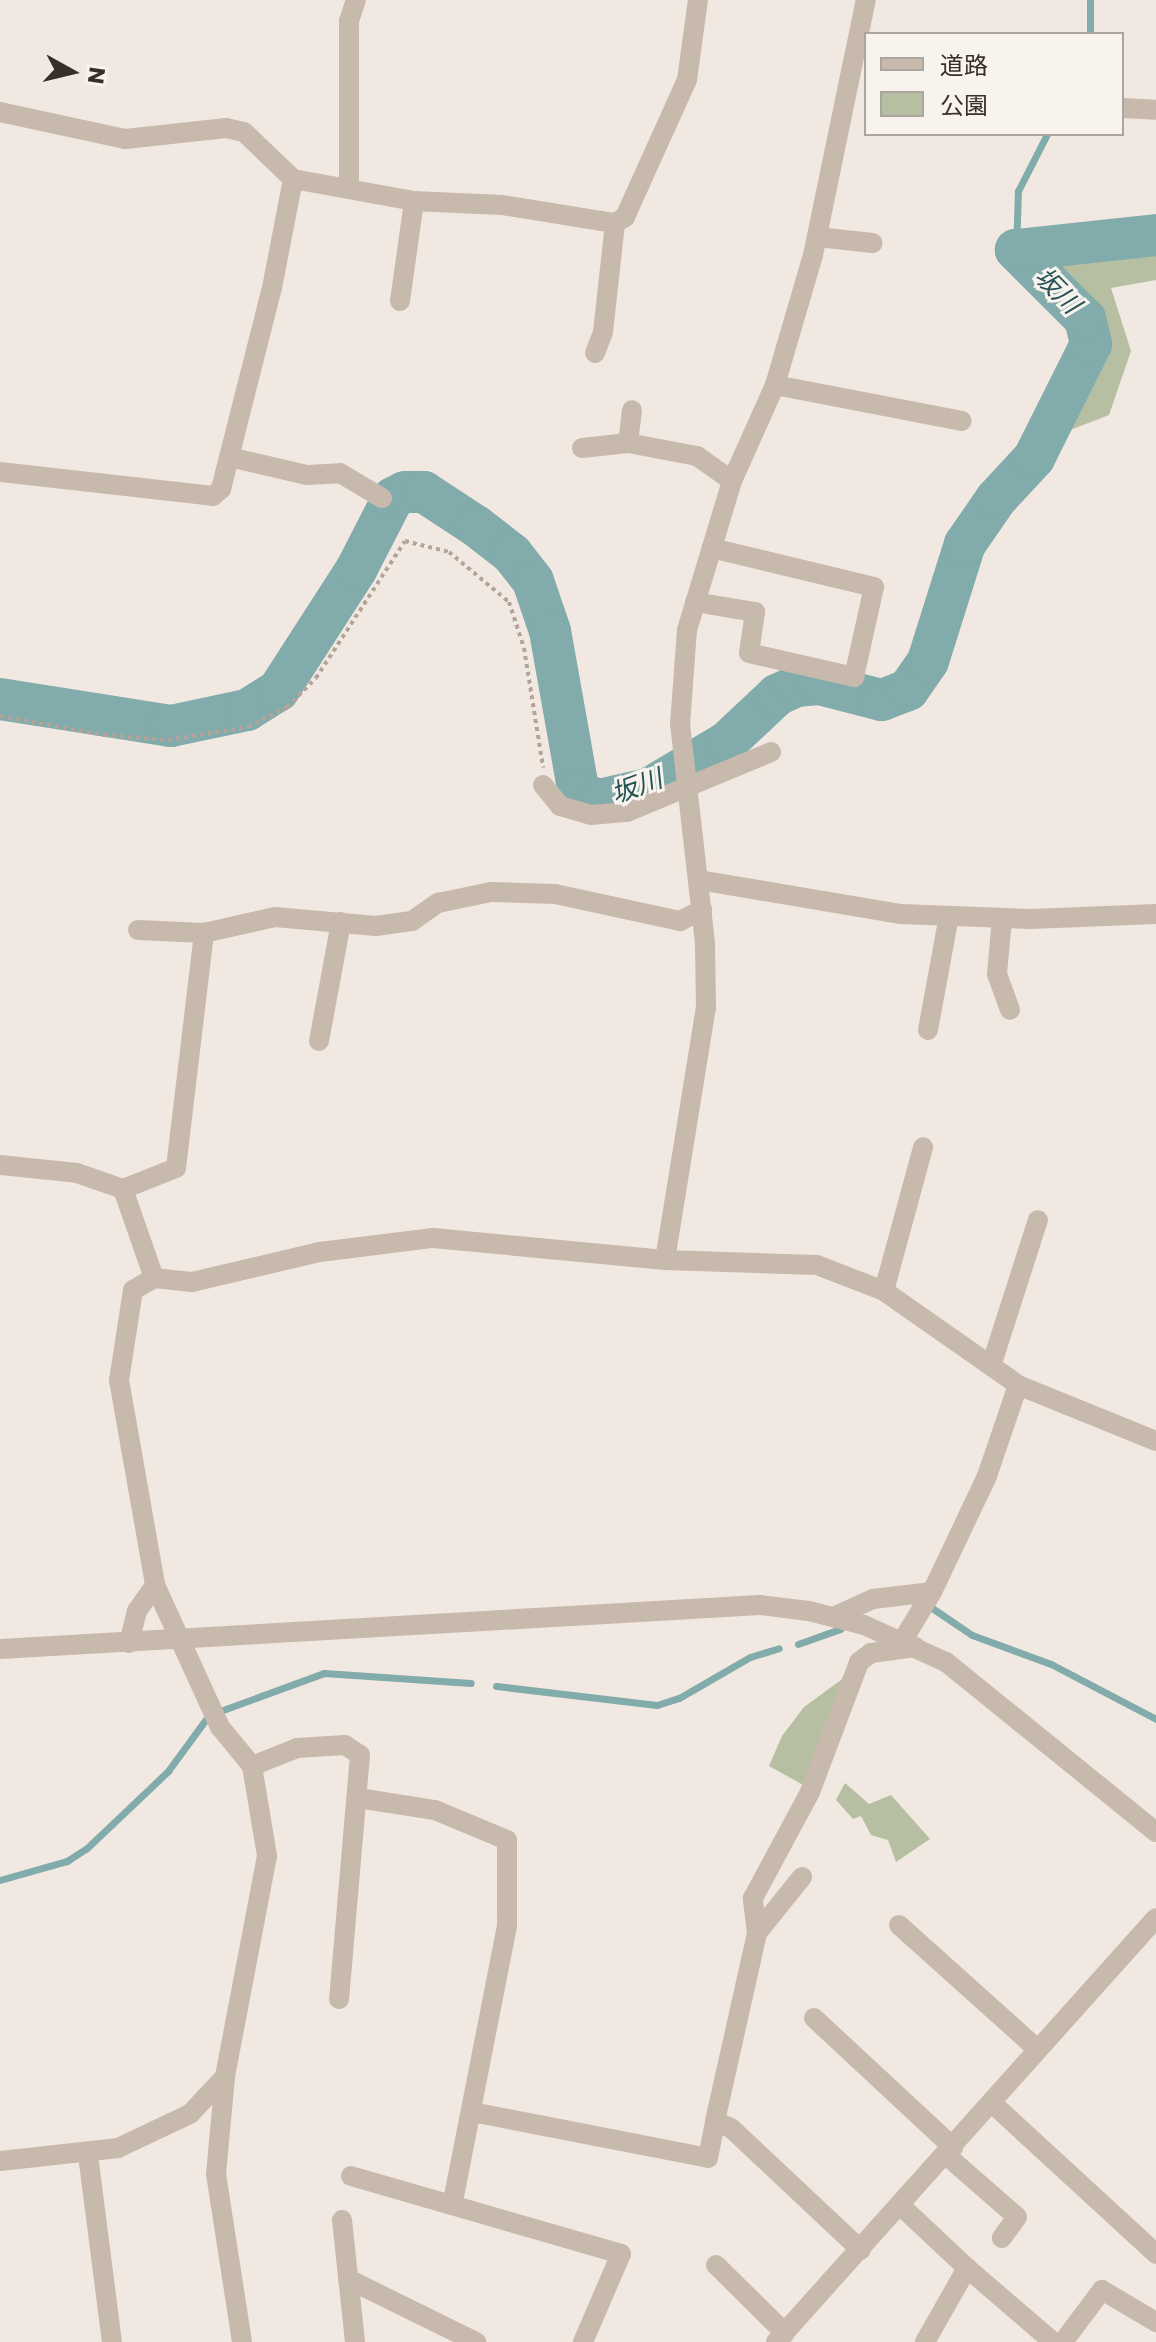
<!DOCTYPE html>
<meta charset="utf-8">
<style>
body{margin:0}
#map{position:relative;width:1156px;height:2342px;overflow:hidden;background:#f1e9e1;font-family:Poppins,"Noto Sans JP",sans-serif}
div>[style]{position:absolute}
.green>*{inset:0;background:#b6bfa2}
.stream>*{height:7px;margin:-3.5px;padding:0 3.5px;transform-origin:3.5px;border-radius:3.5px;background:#82abab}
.river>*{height:42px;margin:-21px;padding:0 21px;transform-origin:21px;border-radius:21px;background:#82abab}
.path>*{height:4px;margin-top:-2px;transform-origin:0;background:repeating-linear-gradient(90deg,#b4a398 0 4px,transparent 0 8px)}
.street>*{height:20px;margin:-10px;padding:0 10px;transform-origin:10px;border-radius:10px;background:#c8b9ad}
span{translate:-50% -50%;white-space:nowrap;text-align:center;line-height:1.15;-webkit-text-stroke:6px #f9f3ed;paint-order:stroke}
.water-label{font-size:26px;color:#245455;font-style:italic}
.legend{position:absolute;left:864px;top:32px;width:260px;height:104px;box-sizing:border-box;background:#f9f3ed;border:2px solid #aca59f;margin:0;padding:10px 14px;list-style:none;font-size:24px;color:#382f2b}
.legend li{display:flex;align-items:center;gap:16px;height:40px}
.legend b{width:40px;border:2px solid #aca59f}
.north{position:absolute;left:32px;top:32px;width:80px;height:80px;-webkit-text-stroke:6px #f9f3ed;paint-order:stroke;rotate:98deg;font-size:22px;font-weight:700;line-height:32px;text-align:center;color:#382f2b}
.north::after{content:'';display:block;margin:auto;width:28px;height:36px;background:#382f2b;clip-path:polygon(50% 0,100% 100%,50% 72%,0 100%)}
</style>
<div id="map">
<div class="green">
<i style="clip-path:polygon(1156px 246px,1156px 280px,1111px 288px,1131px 351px,1109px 415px,1060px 434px,1093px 364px,1101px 328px,1039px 259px)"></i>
<i style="clip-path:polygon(845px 1677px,805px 1786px,769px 1766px,782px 1736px,804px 1707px)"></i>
<i style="clip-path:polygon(845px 1783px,869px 1804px,891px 1795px,930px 1839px,896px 1862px,888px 1840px,871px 1835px,861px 1816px,853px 1819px,836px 1800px)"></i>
</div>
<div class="stream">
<i style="left:1090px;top:34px;width:34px;rotate:-90deg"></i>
<i style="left:1016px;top:250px;width:59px;rotate:-88.1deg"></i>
<i style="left:1018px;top:191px;width:64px;rotate:-63deg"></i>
<i style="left:932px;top:1608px;width:48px;rotate:34deg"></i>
<i style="left:972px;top:1635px;width:84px;rotate:20.2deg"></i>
<i style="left:1051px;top:1664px;width:119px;rotate:27.6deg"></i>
<i style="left:798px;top:1644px;width:45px;rotate:-19.7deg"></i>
<i style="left:496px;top:1686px;width:162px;rotate:6.7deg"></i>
<i style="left:657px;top:1705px;width:23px;rotate:-18deg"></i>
<i style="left:679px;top:1698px;width:82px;rotate:-30deg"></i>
<i style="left:750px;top:1657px;width:30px;rotate:-17deg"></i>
<i style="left:223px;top:1710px;width:108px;rotate:-20.1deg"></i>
<i style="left:324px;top:1673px;width:147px;rotate:3.9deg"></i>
<i style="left:0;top:1880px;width:70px;rotate:-15.8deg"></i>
<i style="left:67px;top:1861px;width:24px;rotate:-33deg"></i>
<i style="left:87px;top:1848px;width:112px;rotate:-43.5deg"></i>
<i style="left:168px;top:1771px;width:64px;rotate:-53.8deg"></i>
</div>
<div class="river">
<i style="left:0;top:699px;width:173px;rotate:9deg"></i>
<i style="left:171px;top:726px;width:78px;rotate:-11.9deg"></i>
<i style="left:247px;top:710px;width:36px;rotate:-32deg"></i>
<i style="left:278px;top:691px;width:144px;rotate:-57.2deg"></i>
<i style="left:356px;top:570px;width:81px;rotate:-62.8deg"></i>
<i style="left:393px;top:498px;width:13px;rotate:-27deg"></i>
<i style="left:405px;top:492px;width:19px"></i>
<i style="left:424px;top:492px;width:62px;rotate:33.2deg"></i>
<i style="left:476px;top:526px;width:46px;rotate:37.9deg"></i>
<i style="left:512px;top:554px;width:34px;rotate:52deg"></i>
<i style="left:533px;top:581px;width:53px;rotate:71.2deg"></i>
<i style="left:550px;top:631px;width:165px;rotate:79.9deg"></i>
<i style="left:579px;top:793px;width:21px;rotate:19deg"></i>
<i style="left:599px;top:800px;width:50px;rotate:-12.7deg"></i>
<i style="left:648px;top:789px;width:92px;rotate:-30.7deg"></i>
<i style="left:727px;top:742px;width:69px;rotate:-43.2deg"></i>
<i style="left:777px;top:695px;width:21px;rotate:-25deg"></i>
<i style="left:796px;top:686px;width:23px;rotate:-5deg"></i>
<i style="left:819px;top:684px;width:65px;rotate:14.3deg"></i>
<i style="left:882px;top:700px;width:28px;rotate:-21deg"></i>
<i style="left:908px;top:690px;width:35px;rotate:-55deg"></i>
<i style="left:928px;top:661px;width:123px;rotate:-72.5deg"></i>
<i style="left:965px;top:544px;width:55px;rotate:-55.4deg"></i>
<i style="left:996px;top:499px;width:56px;rotate:-47.2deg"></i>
<i style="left:1034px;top:458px;width:127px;rotate:-63.4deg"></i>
<i style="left:1091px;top:344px;width:26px;rotate:-103deg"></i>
<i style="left:1085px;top:319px;width:98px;rotate:-135deg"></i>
<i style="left:1016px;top:250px;width:141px;rotate:-6.1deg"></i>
</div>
<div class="path">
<i style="left:0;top:716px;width:106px;rotate:10.4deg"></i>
<i style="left:104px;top:735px;width:64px;rotate:4.5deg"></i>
<i style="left:168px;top:740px;width:81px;rotate:-9.2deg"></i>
<i style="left:248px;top:727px;width:44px;rotate:-27.1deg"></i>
<i style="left:287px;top:707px;width:41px;rotate:-45deg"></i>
<i style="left:316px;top:678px;width:163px;rotate:-57deg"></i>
<i style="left:405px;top:541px;width:45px;rotate:14deg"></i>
<i style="left:449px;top:552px;width:78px;rotate:39.8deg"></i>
<i style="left:509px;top:602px;width:48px;rotate:71.9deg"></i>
<i style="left:524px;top:648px;width:121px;rotate:80.9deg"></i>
</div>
<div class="street">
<i style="left:1122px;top:108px;width:34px;rotate:3deg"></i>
<i style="left:0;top:112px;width:128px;rotate:12.2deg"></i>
<i style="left:125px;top:139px;width:102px;rotate:-6.2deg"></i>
<i style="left:226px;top:128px;width:18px;rotate:13deg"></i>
<i style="left:244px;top:132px;width:68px;rotate:43.8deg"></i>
<i style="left:349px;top:185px;width:164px;rotate:-90deg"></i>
<i style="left:349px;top:21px;width:22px;rotate:-72deg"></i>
<i style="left:817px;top:237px;width:56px;rotate:6.1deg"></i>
<i style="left:400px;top:301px;width:101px;rotate:-82deg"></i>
<i style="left:595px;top:353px;width:22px;rotate:-69deg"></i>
<i style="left:603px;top:332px;width:110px;rotate:-83.7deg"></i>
<i style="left:775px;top:385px;width:190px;rotate:10.9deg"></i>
<i style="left:628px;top:443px;width:33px;rotate:-83deg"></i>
<i style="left:582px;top:448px;width:46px;rotate:-6.2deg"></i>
<i style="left:628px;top:443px;width:70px;rotate:10.7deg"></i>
<i style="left:697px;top:456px;width:43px;rotate:35.5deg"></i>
<i style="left:229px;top:457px;width:80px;rotate:13deg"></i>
<i style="left:307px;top:475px;width:33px;rotate:-3deg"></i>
<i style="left:340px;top:473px;width:49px;rotate:30.8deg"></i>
<i style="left:0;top:472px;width:214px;rotate:6.4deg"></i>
<i style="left:213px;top:496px;width:11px;rotate:-41deg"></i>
<i style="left:221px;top:489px;width:207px;rotate:-75.8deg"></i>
<i style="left:272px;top:288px;width:111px;rotate:-79.1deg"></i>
<i style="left:293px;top:179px;width:123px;rotate:10.3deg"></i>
<i style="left:414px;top:201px;width:88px;rotate:2.6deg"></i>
<i style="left:502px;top:205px;width:114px;rotate:9.1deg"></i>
<i style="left:615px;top:223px;width:12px;rotate:-31deg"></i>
<i style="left:625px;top:217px;width:150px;rotate:-65.7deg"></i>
<i style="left:687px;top:80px;width:81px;rotate:-82.2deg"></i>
<i style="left:695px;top:602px;width:61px;rotate:9.5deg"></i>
<i style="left:755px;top:612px;width:41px;rotate:98.3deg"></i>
<i style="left:749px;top:653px;width:108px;rotate:12.9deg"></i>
<i style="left:854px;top:677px;width:92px;rotate:-77.5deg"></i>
<i style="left:874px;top:587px;width:167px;rotate:-166.5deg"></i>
<i style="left:543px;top:785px;width:27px;rotate:51deg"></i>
<i style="left:560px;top:806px;width:32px;rotate:16deg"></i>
<i style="left:591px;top:815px;width:36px;rotate:-5deg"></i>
<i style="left:627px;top:812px;width:156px;rotate:-22.6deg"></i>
<i style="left:699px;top:880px;width:205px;rotate:9.6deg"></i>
<i style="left:901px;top:914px;width:130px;rotate:2.2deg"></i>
<i style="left:1031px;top:919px;width:125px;rotate:-2.3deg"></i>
<i style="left:1002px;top:918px;width:56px;rotate:95.1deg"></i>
<i style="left:997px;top:974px;width:38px;rotate:70deg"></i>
<i style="left:138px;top:930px;width:66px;rotate:2.6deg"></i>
<i style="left:928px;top:1030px;width:116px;rotate:-79.6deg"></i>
<i style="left:319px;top:1041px;width:121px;rotate:-79.5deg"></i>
<i style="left:0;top:1165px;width:77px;rotate:5.9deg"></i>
<i style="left:77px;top:1173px;width:49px;rotate:19.2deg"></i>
<i style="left:123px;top:1189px;width:94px;rotate:70.8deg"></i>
<i style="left:154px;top:1278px;width:38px;rotate:6deg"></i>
<i style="left:192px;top:1282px;width:131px;rotate:-13.2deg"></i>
<i style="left:320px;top:1252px;width:114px;rotate:-7.1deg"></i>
<i style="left:433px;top:1238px;width:233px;rotate:5.4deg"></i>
<i style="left:665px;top:1260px;width:152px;rotate:1.9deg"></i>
<i style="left:817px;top:1265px;width:72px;rotate:21.2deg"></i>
<i style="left:884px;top:1291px;width:164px;rotate:35deg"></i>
<i style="left:1018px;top:1385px;width:149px;rotate:22.1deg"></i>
<i style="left:123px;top:1189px;width:57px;rotate:-21.6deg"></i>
<i style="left:176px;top:1168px;width:237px;rotate:-83.2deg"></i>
<i style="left:204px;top:933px;width:73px;rotate:-12.7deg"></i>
<i style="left:275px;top:917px;width:101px;rotate:5.1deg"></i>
<i style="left:376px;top:926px;width:36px;rotate:-8deg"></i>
<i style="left:412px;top:921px;width:32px;rotate:-35deg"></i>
<i style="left:438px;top:903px;width:54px;rotate:-11.7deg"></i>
<i style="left:491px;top:892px;width:64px;rotate:1.8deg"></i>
<i style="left:555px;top:894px;width:128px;rotate:12.2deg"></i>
<i style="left:680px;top:921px;width:25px;rotate:-27deg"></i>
<i style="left:665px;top:1260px;width:255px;rotate:-80.8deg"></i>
<i style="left:706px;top:1008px;width:65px;rotate:-90.9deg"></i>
<i style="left:705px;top:943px;width:219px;rotate:-96.5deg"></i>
<i style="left:680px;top:725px;width:95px;rotate:-85.8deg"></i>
<i style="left:687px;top:630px;width:156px;rotate:-73.2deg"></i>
<i style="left:732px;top:481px;width:105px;rotate:-65.9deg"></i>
<i style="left:775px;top:385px;width:135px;rotate:-73.7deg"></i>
<i style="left:813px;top:255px;width:260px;rotate:-78.3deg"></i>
<i style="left:154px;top:1278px;width:24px;rotate:150deg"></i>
<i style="left:133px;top:1290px;width:91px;rotate:98.8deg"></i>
<i style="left:119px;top:1380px;width:208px;rotate:80deg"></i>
<i style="left:155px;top:1585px;width:156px;rotate:65.4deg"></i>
<i style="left:220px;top:1727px;width:50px;rotate:50.6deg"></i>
<i style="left:252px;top:1766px;width:91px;rotate:80.5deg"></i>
<i style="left:267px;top:1856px;width:225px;rotate:100.8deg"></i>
<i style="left:225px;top:2077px;width:97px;rotate:95.3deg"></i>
<i style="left:216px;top:2174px;width:170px;rotate:81.2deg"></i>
<i style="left:884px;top:1291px;width:149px;rotate:-74.8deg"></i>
<i style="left:992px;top:1363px;width:150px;rotate:-72.2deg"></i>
<i style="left:833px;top:1617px;width:44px;rotate:-24.2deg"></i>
<i style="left:873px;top:1599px;width:59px;rotate:-6.8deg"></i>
<i style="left:932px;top:1592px;width:128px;rotate:-64.6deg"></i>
<i style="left:987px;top:1476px;width:96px;rotate:-71.2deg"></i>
<i style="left:903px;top:1640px;width:56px;rotate:-58.9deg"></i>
<i style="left:129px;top:1643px;width:33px;rotate:-76deg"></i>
<i style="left:137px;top:1611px;width:32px;rotate:-55deg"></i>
<i style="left:0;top:1649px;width:761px;rotate:-3.31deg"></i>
<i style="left:760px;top:1605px;width:49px;rotate:7deg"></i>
<i style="left:809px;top:1611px;width:57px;rotate:14.3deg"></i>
<i style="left:864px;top:1625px;width:90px;rotate:24.3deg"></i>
<i style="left:946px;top:1662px;width:270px;rotate:39deg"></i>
<i style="left:252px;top:1766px;width:48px;rotate:-21.8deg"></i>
<i style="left:297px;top:1748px;width:48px;rotate:-3.6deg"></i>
<i style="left:345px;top:1745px;width:18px;rotate:34deg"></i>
<i style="left:360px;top:1755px;width:245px;rotate:94.9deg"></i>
<i style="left:358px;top:1798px;width:78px;rotate:8.9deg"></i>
<i style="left:435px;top:1810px;width:78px;rotate:22.6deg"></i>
<i style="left:507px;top:1840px;width:86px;rotate:90deg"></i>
<i style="left:507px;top:1926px;width:281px;rotate:101.1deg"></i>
<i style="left:899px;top:1925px;width:186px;rotate:41.9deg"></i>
<i style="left:757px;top:1933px;width:72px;rotate:-51.2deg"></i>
<i style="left:814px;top:2018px;width:190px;rotate:42.9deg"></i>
<i style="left:992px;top:2103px;width:223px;rotate:42.6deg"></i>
<i style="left:472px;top:2112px;width:240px;rotate:11deg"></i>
<i style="left:708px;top:2158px;width:38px;rotate:-79deg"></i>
<i style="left:715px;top:2121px;width:17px;rotate:24deg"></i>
<i style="left:731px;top:2128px;width:178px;rotate:43.2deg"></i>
<i style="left:715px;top:2121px;width:193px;rotate:-77.4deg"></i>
<i style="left:757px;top:1933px;width:35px;rotate:-97deg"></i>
<i style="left:753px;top:1898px;width:120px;rotate:-61.7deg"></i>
<i style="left:810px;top:1792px;width:139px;rotate:-69.3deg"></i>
<i style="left:859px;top:1662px;width:15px;rotate:-37deg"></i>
<i style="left:871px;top:1653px;width:45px;rotate:-7.6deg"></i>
<i style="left:88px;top:2155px;width:189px;rotate:82.7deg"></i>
<i style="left:946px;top:2155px;width:94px;rotate:41.1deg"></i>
<i style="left:1017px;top:2217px;width:26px;rotate:126deg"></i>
<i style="left:0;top:2161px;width:119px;rotate:-6.3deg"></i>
<i style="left:118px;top:2148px;width:80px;rotate:-25.3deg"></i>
<i style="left:190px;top:2114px;width:51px;rotate:-46.6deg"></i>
<i style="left:351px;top:2176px;width:281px;rotate:16.1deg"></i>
<i style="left:621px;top:2254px;width:96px;rotate:113.4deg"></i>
<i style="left:901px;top:2206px;width:91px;rotate:43.2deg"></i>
<i style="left:967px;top:2268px;width:85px;rotate:119.6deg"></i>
<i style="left:342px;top:2220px;width:123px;rotate:83.9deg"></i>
<i style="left:716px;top:2265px;width:97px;rotate:44.6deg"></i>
<i style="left:967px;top:2268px;width:113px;rotate:40.7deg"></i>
<i style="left:348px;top:2279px;width:143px;rotate:26.2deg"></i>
<i style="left:776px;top:2342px;width:569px;rotate:-48.13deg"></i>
<i style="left:1063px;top:2342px;width:65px;rotate:-53.1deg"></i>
<i style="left:1102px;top:2290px;width:63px;rotate:30.7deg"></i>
</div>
<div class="water-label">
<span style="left:1057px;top:291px;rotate:45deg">坂川</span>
<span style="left:637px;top:787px;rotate:-20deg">坂川</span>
</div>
<ul class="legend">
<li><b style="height:10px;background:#c8b9ad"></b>道路</li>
<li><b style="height:22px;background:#b6bfa2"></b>公園</li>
</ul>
<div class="north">N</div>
</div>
